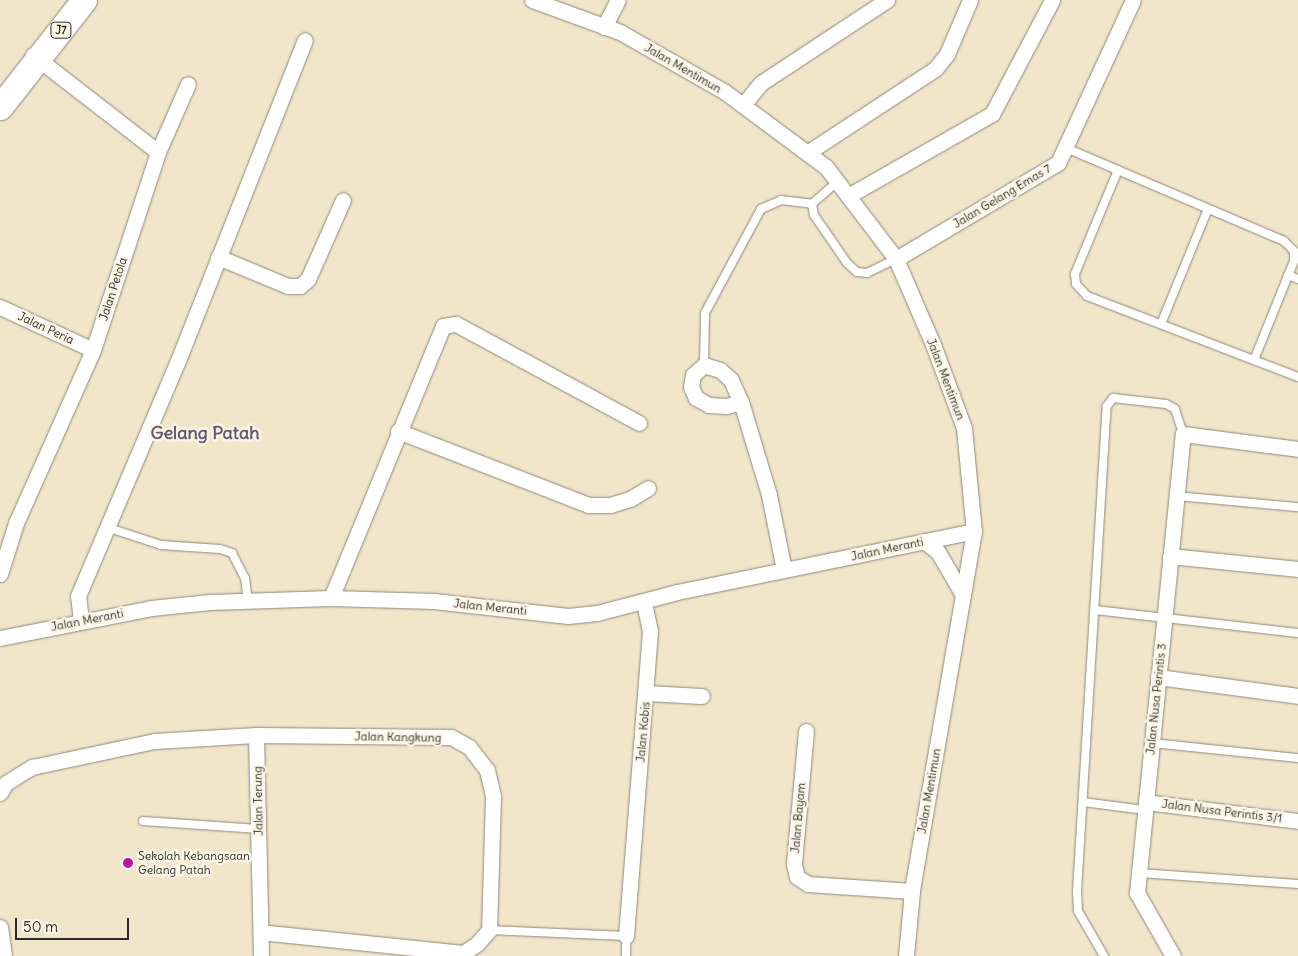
<!DOCTYPE html>
<style>
body{margin:0}
#map{position:relative;width:1298px;height:956px;overflow:hidden;background:#f1e6ca;font-family:Delius,sans-serif}
div>[style]{position:absolute}
.roads{filter:drop-shadow(0 0 1px #8e887a) drop-shadow(0 0 1px #8e887a)}
.lane>*{height:8px;margin:-4px;padding:0 4px;transform-origin:4px;border-radius:4px;background:#fff}
.street>*{height:15px;margin:-7.5px;padding:0 7.5px;transform-origin:7.5px;border-radius:7.5px;background:#fff}
.primary>*{height:25px;margin:-12.5px;padding:0 12.5px;transform-origin:12.5px;border-radius:12.5px;background:#fff}
.dots>*{width:14px;height:14px;translate:-50% -50%;box-sizing:border-box;border:2px solid #fcf5e5;border-radius:50%}
span{translate:-50% -50%;white-space:nowrap;text-align:center;line-height:1.15;-webkit-text-stroke:5px #fcf5e5;paint-order:stroke}
.shield-label span{padding:1px 4px;background:#fcf5e5;border:1px solid;border-radius:4px;-webkit-text-stroke-width:0}
.shield-label{font-size:11px;color:#2b2b2b;font-weight:700}
.street-label{font-size:12px;color:#2b2b2b}
.poi-label{font-size:12px;color:#2b2b2b}
.left{translate:0 -50%;text-align:left}
.district-label{font-size:18px;color:#615971;font-weight:700}
.scale{position:absolute;left:15px;top:918px;width:114px;height:22px;box-sizing:border-box;border:2px solid #2b2b2b;border-top:0;padding-left:6px;font-size:15px;line-height:18px;white-space:nowrap;color:#2b2b2b;-webkit-text-stroke:4px #fcf5e5;paint-order:stroke}
</style>
<div id="map">
<div class="roads">
<div class="lane">
<i style="left:1066px;top:148px;width:237px;rotate:23.1deg"></i>
<i style="left:1284px;top:241px;width:14px;rotate:45deg"></i>
<i style="left:1294px;top:251px;width:10px;rotate:90deg"></i>
<i style="left:1294px;top:261px;width:107px;rotate:112deg"></i>
<i style="left:1118px;top:170px;width:113px;rotate:112.5deg"></i>
<i style="left:1075px;top:274px;width:10px;rotate:84deg"></i>
<i style="left:1076px;top:284px;width:16px;rotate:47deg"></i>
<i style="left:1087px;top:296px;width:226px;rotate:21deg"></i>
<i style="left:837px;top:182px;width:33px;rotate:139deg"></i>
<i style="left:812px;top:204px;width:11px;rotate:80deg"></i>
<i style="left:814px;top:215px;width:58px;rotate:55.5deg"></i>
<i style="left:847px;top:263px;width:13px;rotate:42deg"></i>
<i style="left:857px;top:272px;width:10px;rotate:6deg"></i>
<i style="left:867px;top:273px;width:32px;rotate:-26deg"></i>
<i style="left:1288px;top:275px;width:11px;rotate:22deg"></i>
<i style="left:1161px;top:324px;width:124px;rotate:-67.8deg"></i>
<i style="left:704px;top:365px;width:52px;rotate:-88.9deg"></i>
<i style="left:705px;top:313px;width:118px;rotate:-61.7deg"></i>
<i style="left:761px;top:209px;width:22px;rotate:-24deg"></i>
<i style="left:781px;top:200px;width:31px;rotate:7deg"></i>
<i style="left:1176px;top:496px;width:122px;rotate:5.2deg"></i>
<i style="left:106px;top:527px;width:58px;rotate:18.1deg"></i>
<i style="left:161px;top:545px;width:59px;rotate:3.9deg"></i>
<i style="left:220px;top:549px;width:13px;rotate:18deg"></i>
<i style="left:232px;top:553px;width:28px;rotate:63deg"></i>
<i style="left:245px;top:578px;width:23px;rotate:83deg"></i>
<i style="left:1095px;top:610px;width:204px;rotate:6.5deg"></i>
<i style="left:1152px;top:743px;width:147px;rotate:5.9deg"></i>
<i style="left:1083px;top:802px;width:63px;rotate:7.4deg"></i>
<i style="left:143px;top:821px;width:116px;rotate:3.9deg"></i>
<i style="left:1139px;top:873px;width:159px;rotate:4deg"></i>
<i style="left:489px;top:930px;width:137px;rotate:2.5deg"></i>
<i style="left:626px;top:936px;width:20px;rotate:90deg"></i>
<i style="left:1104px;top:956px;width:52px;rotate:-120deg"></i>
<i style="left:1078px;top:911px;width:20px;rotate:-93deg"></i>
<i style="left:1077px;top:891px;width:486px;rotate:-86.5deg"></i>
<i style="left:1107px;top:406px;width:10px;rotate:-53deg"></i>
<i style="left:1113px;top:398px;width:53px;rotate:6.5deg"></i>
<i style="left:1166px;top:404px;width:10px;rotate:29deg"></i>
<i style="left:1175px;top:409px;width:26px;rotate:72deg"></i>
</div>
<div class="street">
<i style="left:532px;top:0;width:94px;rotate:20deg"></i>
<i style="left:620px;top:32px;width:121px;rotate:29.7deg"></i>
<i style="left:725px;top:92px;width:126px;rotate:36.6deg"></i>
<i style="left:826px;top:167px;width:116px;rotate:52.7deg"></i>
<i style="left:896px;top:259px;width:96px;rotate:66.6deg"></i>
<i style="left:934px;top:347px;width:86px;rotate:69.7deg"></i>
<i style="left:964px;top:428px;width:103px;rotate:84.5deg"></i>
<i style="left:974px;top:531px;width:365px;rotate:99.8deg"></i>
<i style="left:912px;top:891px;width:65px;rotate:95.3deg"></i>
<i style="left:604px;top:27px;width:30px;rotate:-63deg"></i>
<i style="left:33px;top:55px;width:158px;rotate:37.8deg"></i>
<i style="left:743px;top:105px;width:28px;rotate:-51deg"></i>
<i style="left:761px;top:83px;width:151px;rotate:-33.4deg"></i>
<i style="left:807px;top:153px;width:153px;rotate:-33.3deg"></i>
<i style="left:935px;top:69px;width:19px;rotate:-51deg"></i>
<i style="left:947px;top:54px;width:59px;rotate:-66.9deg"></i>
<i style="left:848px;top:196px;width:166px;rotate:-29.7deg"></i>
<i style="left:992px;top:114px;width:129px;rotate:-62.2deg"></i>
<i style="left:218px;top:257px;width:76px;rotate:22.5deg"></i>
<i style="left:288px;top:286px;width:12px"></i>
<i style="left:300px;top:286px;width:11px;rotate:-41deg"></i>
<i style="left:308px;top:279px;width:86px;rotate:-66.1deg"></i>
<i style="left:896px;top:259px;width:188px;rotate:-30.7deg"></i>
<i style="left:1058px;top:163px;width:179px;rotate:-65.3deg"></i>
<i style="left:0;top:307px;width:102px;rotate:24.8deg"></i>
<i style="left:741px;top:402px;width:16px;rotate:165deg"></i>
<i style="left:726px;top:406px;width:17px;rotate:-177deg"></i>
<i style="left:709px;top:405px;width:15px;rotate:-152deg"></i>
<i style="left:696px;top:398px;width:12px;rotate:-114deg"></i>
<i style="left:691px;top:387px;width:12px;rotate:-81deg"></i>
<i style="left:693px;top:375px;width:15px;rotate:-42deg"></i>
<i style="left:704px;top:365px;width:17px;rotate:17deg"></i>
<i style="left:720px;top:370px;width:15px;rotate:42deg"></i>
<i style="left:731px;top:380px;width:24px;rotate:66deg"></i>
<i style="left:741px;top:402px;width:97px;rotate:73.2deg"></i>
<i style="left:769px;top:495px;width:76px;rotate:78.7deg"></i>
<i style="left:398px;top:431px;width:205px;rotate:21.2deg"></i>
<i style="left:589px;top:505px;width:21px"></i>
<i style="left:610px;top:505px;width:21px;rotate:-17deg"></i>
<i style="left:630px;top:499px;width:21px;rotate:-31deg"></i>
<i style="left:924px;top:541px;width:18px;rotate:38deg"></i>
<i style="left:938px;top:552px;width:50px;rotate:59.8deg"></i>
<i style="left:1170px;top:556px;width:129px;rotate:5.8deg"></i>
<i style="left:0;top:574px;width:53px;rotate:-72.6deg"></i>
<i style="left:16px;top:523px;width:189px;rotate:-66deg"></i>
<i style="left:93px;top:350px;width:208px;rotate:-71.8deg"></i>
<i style="left:158px;top:152px;width:74px;rotate:-66.2deg"></i>
<i style="left:331px;top:598px;width:294px;rotate:-67.6deg"></i>
<i style="left:443px;top:326px;width:13px;rotate:-9deg"></i>
<i style="left:456px;top:324px;width:208px;rotate:28.4deg"></i>
<i style="left:81px;top:620px;width:24px;rotate:-97deg"></i>
<i style="left:78px;top:596px;width:253px;rotate:-67deg"></i>
<i style="left:177px;top:363px;width:347px;rotate:-68.4deg"></i>
<i style="left:0;top:638px;width:154px;rotate:-11.2deg"></i>
<i style="left:151px;top:608px;width:59px;rotate:-5.8deg"></i>
<i style="left:210px;top:602px;width:121px;rotate:-1.9deg"></i>
<i style="left:331px;top:598px;width:103px;rotate:1.7deg"></i>
<i style="left:434px;top:601px;width:135px;rotate:6.4deg"></i>
<i style="left:568px;top:616px;width:29px;rotate:-6deg"></i>
<i style="left:597px;top:613px;width:83px;rotate:-14.7deg"></i>
<i style="left:677px;top:592px;width:303px;rotate:-11.6deg"></i>
<i style="left:1158px;top:677px;width:141px;rotate:7.7deg"></i>
<i style="left:646px;top:693px;width:56px;rotate:3.1deg"></i>
<i style="left:806px;top:731px;width:134px;rotate:95.2deg"></i>
<i style="left:794px;top:864px;width:13px;rotate:77deg"></i>
<i style="left:797px;top:877px;width:13px;rotate:32deg"></i>
<i style="left:808px;top:884px;width:104px;rotate:3.9deg"></i>
<i style="left:256px;top:735px;width:221px;rotate:88.7deg"></i>
<i style="left:0;top:793px;width:12px;rotate:-59deg"></i>
<i style="left:6px;top:783px;width:31px;rotate:-32deg"></i>
<i style="left:32px;top:767px;width:125px;rotate:-12deg"></i>
<i style="left:154px;top:741px;width:102px;rotate:-3.4deg"></i>
<i style="left:256px;top:735px;width:195px;rotate:0.6deg"></i>
<i style="left:451px;top:737px;width:21px;rotate:29deg"></i>
<i style="left:469px;top:747px;width:29px;rotate:52deg"></i>
<i style="left:487px;top:770px;width:28px;rotate:77deg"></i>
<i style="left:493px;top:797px;width:133px;rotate:91.7deg"></i>
<i style="left:489px;top:930px;width:18px;rotate:131deg"></i>
<i style="left:477px;top:944px;width:17px;rotate:147deg"></i>
<i style="left:463px;top:953px;width:203px;rotate:-174.1deg"></i>
<i style="left:1146px;top:802px;width:153px;rotate:7.1deg"></i>
<i style="left:0;top:927px;width:29px;rotate:82deg"></i>
<i style="left:626px;top:936px;width:306px;rotate:-85.5deg"></i>
<i style="left:650px;top:631px;width:29px;rotate:-102deg"></i>
<i style="left:1173px;top:956px;width:73px;rotate:-119.7deg"></i>
<i style="left:1137px;top:893px;width:461px;rotate:-84.3deg"></i>
<i style="left:1183px;top:434px;width:116px;rotate:7.4deg"></i>
</div>
<div class="primary">
<i style="left:0;top:107px;width:136px;rotate:-51.9deg"></i>
</div>
</div>
<div class="dots">
<i style="left:128px;top:863px;background:#b5179e"></i>
</div>
<div class="shield-label">
<span style="left:61px;top:30px">J7</span>
</div>
<div class="street-label">
<span style="left:683px;top:68px;rotate:30deg">Jalan Mentimun</span>
<span style="left:1002px;top:196px;rotate:-31deg">Jalan Gelang Emas 7</span>
<span style="left:113px;top:289px;rotate:-72deg">Jalan Petola</span>
<span style="left:46px;top:328px;rotate:25deg">Jalan Peria</span>
<span style="left:946px;top:379px;rotate:69deg">Jalan Mentimun</span>
<span style="left:887px;top:549px;rotate:-12deg">Jalan Meranti</span>
<span style="left:490px;top:607px;rotate:6deg">Jalan Meranti</span>
<span style="left:87px;top:620px;rotate:-11deg">Jalan Meranti</span>
<span style="left:1156px;top:699px;rotate:-84deg">Jalan Nusa Perintis 3</span>
<span style="left:643px;top:732px;rotate:-85deg">Jalan Kobis</span>
<span style="left:398px;top:737px;rotate:1deg">Jalan Kangkung</span>
<span style="left:929px;top:791px;rotate:-80deg">Jalan Mentimun</span>
<span style="left:258px;top:801px;rotate:-91deg">Jalan Terung</span>
<span style="left:1222px;top:811px;rotate:7deg">Jalan Nusa Perintis 3/1</span>
<span style="left:798px;top:818px;rotate:-85deg">Jalan Bayam</span>
</div>
<div class="poi-label">
<span class="left" style="left:138px;top:863px">Sekolah Kebangsaan<br>Gelang Patah</span>
</div>
<div class="district-label">
<span style="left:205px;top:433px">Gelang Patah</span>
</div>
<div class="scale">50 m</div>
</div>
